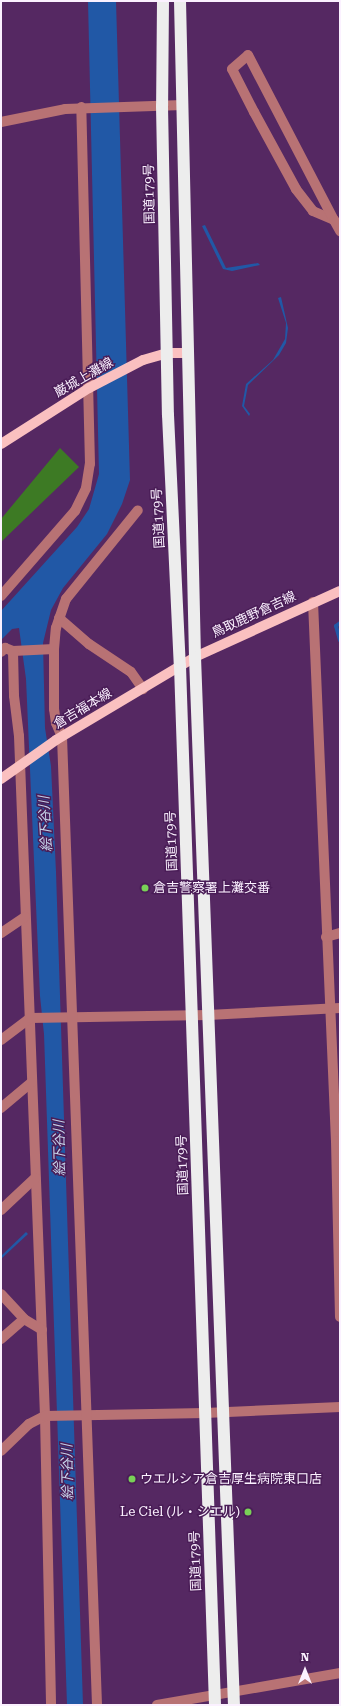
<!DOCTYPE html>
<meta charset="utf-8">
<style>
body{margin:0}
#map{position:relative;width:341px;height:1706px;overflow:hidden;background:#552862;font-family:"Roboto Serif","Noto Sans JP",serif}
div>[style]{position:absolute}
.green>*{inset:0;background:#3d7a24}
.water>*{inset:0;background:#2158a6}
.stream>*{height:4px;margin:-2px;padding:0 2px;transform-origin:2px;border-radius:2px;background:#2158a6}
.minor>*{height:10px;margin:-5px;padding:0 5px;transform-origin:5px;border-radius:5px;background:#b87274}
.major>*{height:10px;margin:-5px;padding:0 5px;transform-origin:5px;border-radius:5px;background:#fac0c0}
.highway>*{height:12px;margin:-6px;padding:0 6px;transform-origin:6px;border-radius:6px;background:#ededed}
.dots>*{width:11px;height:11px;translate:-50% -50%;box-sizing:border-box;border:2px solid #4a1d57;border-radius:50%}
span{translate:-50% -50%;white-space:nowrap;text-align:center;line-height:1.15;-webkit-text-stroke:3px #4a1d57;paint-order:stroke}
.street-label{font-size:13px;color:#fbf1ff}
.poi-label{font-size:13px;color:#fbf1ff}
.left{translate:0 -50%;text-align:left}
.right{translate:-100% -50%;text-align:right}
.water-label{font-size:14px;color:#c6d4ea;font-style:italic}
.frame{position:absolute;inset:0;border:2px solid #fbf1ff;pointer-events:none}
.north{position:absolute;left:285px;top:1650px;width:40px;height:40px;-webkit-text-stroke:3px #4a1d57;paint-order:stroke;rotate:0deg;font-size:11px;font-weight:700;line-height:16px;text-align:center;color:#fbf1ff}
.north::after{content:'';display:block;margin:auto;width:14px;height:18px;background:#fbf1ff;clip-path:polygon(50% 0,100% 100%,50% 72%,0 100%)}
</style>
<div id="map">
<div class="green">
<i style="clip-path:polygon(60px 448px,79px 467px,1px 542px,1px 519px)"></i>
</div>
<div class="water">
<i style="clip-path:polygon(88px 1px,116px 1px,130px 480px,122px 504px,107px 534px,63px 588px,51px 610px,43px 643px,45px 728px,51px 766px,56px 872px,83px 1705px,67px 1705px,44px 1034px,40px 996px,26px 679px,19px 628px,12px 629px,1px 640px,1px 611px,77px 527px,89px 509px,99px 474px)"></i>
<i style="clip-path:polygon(205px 225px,226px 268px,258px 263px,260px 265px,232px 271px,223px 269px,202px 226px)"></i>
<i style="clip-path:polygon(281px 297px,288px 328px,286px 343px,279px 355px,248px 385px,244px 406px,250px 414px,249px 416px,242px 406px,246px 384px,273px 360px,285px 339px,286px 323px,278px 298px)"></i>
<i style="clip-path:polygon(26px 1232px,28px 1234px,1px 1259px,1px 1256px)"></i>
</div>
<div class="stream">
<i style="left:340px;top:623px;width:5px;rotate:143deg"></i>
<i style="left:336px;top:626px;width:15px;rotate:74deg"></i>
</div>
<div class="minor">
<i style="left:1px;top:122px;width:65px;rotate:-11.5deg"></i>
<i style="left:65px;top:109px;width:118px;rotate:-1.9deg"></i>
<i style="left:334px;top:220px;width:23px;rotate:-157deg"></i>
<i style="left:313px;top:211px;width:28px;rotate:-128deg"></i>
<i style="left:296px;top:189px;width:88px;rotate:-118.6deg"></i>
<i style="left:254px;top:112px;width:48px;rotate:-117.1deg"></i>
<i style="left:232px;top:69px;width:21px;rotate:-41deg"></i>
<i style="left:248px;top:55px;width:186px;rotate:62.5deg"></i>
<i style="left:334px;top:220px;width:13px;rotate:61deg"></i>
<i style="left:1px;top:596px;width:113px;rotate:-49deg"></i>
<i style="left:75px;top:511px;width:25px;rotate:-64deg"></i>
<i style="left:86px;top:488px;width:24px;rotate:-81deg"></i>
<i style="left:90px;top:464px;width:357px;rotate:-91.4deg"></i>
<i style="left:313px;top:602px;width:539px;rotate:87.56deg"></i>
<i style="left:336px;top:1141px;width:176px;rotate:88.7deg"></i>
<i style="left:59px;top:618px;width:40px;rotate:41deg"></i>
<i style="left:89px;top:644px;width:50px;rotate:33.7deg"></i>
<i style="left:131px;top:672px;width:21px;rotate:55deg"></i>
<i style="left:13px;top:651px;width:41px;rotate:-2.8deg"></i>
<i style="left:1px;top:652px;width:6px;rotate:-45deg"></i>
<i style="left:5px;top:648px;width:9px;rotate:21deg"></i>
<i style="left:13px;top:651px;width:45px;rotate:88.7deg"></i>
<i style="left:14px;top:696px;width:40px;rotate:82.9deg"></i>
<i style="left:19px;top:736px;width:680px;rotate:87.81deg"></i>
<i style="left:45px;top:1416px;width:289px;rotate:88.8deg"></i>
<i style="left:1px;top:933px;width:29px;rotate:-34deg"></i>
<i style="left:326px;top:937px;width:15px;rotate:-16deg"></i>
<i style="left:1px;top:1040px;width:36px;rotate:-37deg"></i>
<i style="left:30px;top:1018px;width:178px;rotate:-1deg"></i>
<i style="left:208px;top:1015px;width:132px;rotate:-3deg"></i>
<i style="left:1px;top:1108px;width:40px;rotate:-40deg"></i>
<i style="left:1px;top:1210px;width:47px;rotate:-43.3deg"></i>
<i style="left:1px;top:1294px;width:34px;rotate:47deg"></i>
<i style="left:24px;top:1319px;width:21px;rotate:31deg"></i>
<i style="left:1px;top:1339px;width:30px;rotate:-41deg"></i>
<i style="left:1px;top:1451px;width:39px;rotate:-44deg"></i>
<i style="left:29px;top:1424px;width:18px;rotate:-27deg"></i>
<i style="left:45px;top:1416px;width:160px;rotate:-1.1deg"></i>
<i style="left:205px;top:1413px;width:135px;rotate:-2.5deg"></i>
<i style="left:97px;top:1705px;width:969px;rotate:-92.07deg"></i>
<i style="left:62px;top:737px;width:15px;rotate:-113deg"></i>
<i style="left:56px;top:723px;width:14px;rotate:-98deg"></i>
<i style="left:54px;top:709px;width:60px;rotate:-90deg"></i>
<i style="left:54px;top:649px;width:21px;rotate:-85deg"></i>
<i style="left:56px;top:628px;width:31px;rotate:-71deg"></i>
<i style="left:66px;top:599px;width:114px;rotate:-51deg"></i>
<i style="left:157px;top:1705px;width:186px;rotate:-9.9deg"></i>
</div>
<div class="major">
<i style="left:1px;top:444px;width:104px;rotate:-32.5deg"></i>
<i style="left:89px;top:388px;width:61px;rotate:-27.4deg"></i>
<i style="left:143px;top:360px;width:26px;rotate:-16deg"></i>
<i style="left:168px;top:353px;width:19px"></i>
<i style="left:1px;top:779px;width:67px;rotate:-35.3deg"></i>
<i style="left:56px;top:740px;width:162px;rotate:-30.8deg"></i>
<i style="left:195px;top:657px;width:159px;rotate:-24.5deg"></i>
</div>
<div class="highway">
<i style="left:163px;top:1px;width:105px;rotate:90.5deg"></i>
<i style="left:162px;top:106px;width:309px;rotate:88.9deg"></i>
<i style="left:168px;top:415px;width:251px;rotate:87.3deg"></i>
<i style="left:180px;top:666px;width:1040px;rotate:88.07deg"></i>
<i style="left:180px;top:1px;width:656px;rotate:88.69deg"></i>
<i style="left:195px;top:657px;width:1049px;rotate:87.87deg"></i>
</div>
<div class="dots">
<i style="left:145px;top:888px;background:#79d157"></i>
<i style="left:132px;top:1479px;background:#79d157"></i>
<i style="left:248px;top:1512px;background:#79d157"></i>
</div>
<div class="street-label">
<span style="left:150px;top:194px;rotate:-91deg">国道179号</span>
<span style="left:84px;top:378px;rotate:-30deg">巌城上灘線</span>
<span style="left:159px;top:518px;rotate:-93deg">国道179号</span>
<span style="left:254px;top:615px;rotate:-25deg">鳥取鹿野倉吉線</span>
<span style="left:83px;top:709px;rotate:-31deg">倉吉福本線</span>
<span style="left:172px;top:841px;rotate:-92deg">国道179号</span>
<span style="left:183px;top:1165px;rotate:-92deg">国道179号</span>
<span style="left:196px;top:1561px;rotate:-92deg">国道179号</span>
</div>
<div class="poi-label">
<span class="left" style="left:153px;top:888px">倉吉警察署上灘交番</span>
<span class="left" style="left:140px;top:1479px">ウエルシア倉吉厚生病院東口店</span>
<span class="right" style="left:240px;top:1512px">Le Ciel (ル・シエル)</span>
</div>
<div class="water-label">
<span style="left:45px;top:824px;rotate:-93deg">絵下谷川</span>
<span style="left:59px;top:1148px;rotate:-91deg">絵下谷川</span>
<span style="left:67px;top:1472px;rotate:-91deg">絵下谷川</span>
</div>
<div class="frame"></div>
<div class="north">N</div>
</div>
